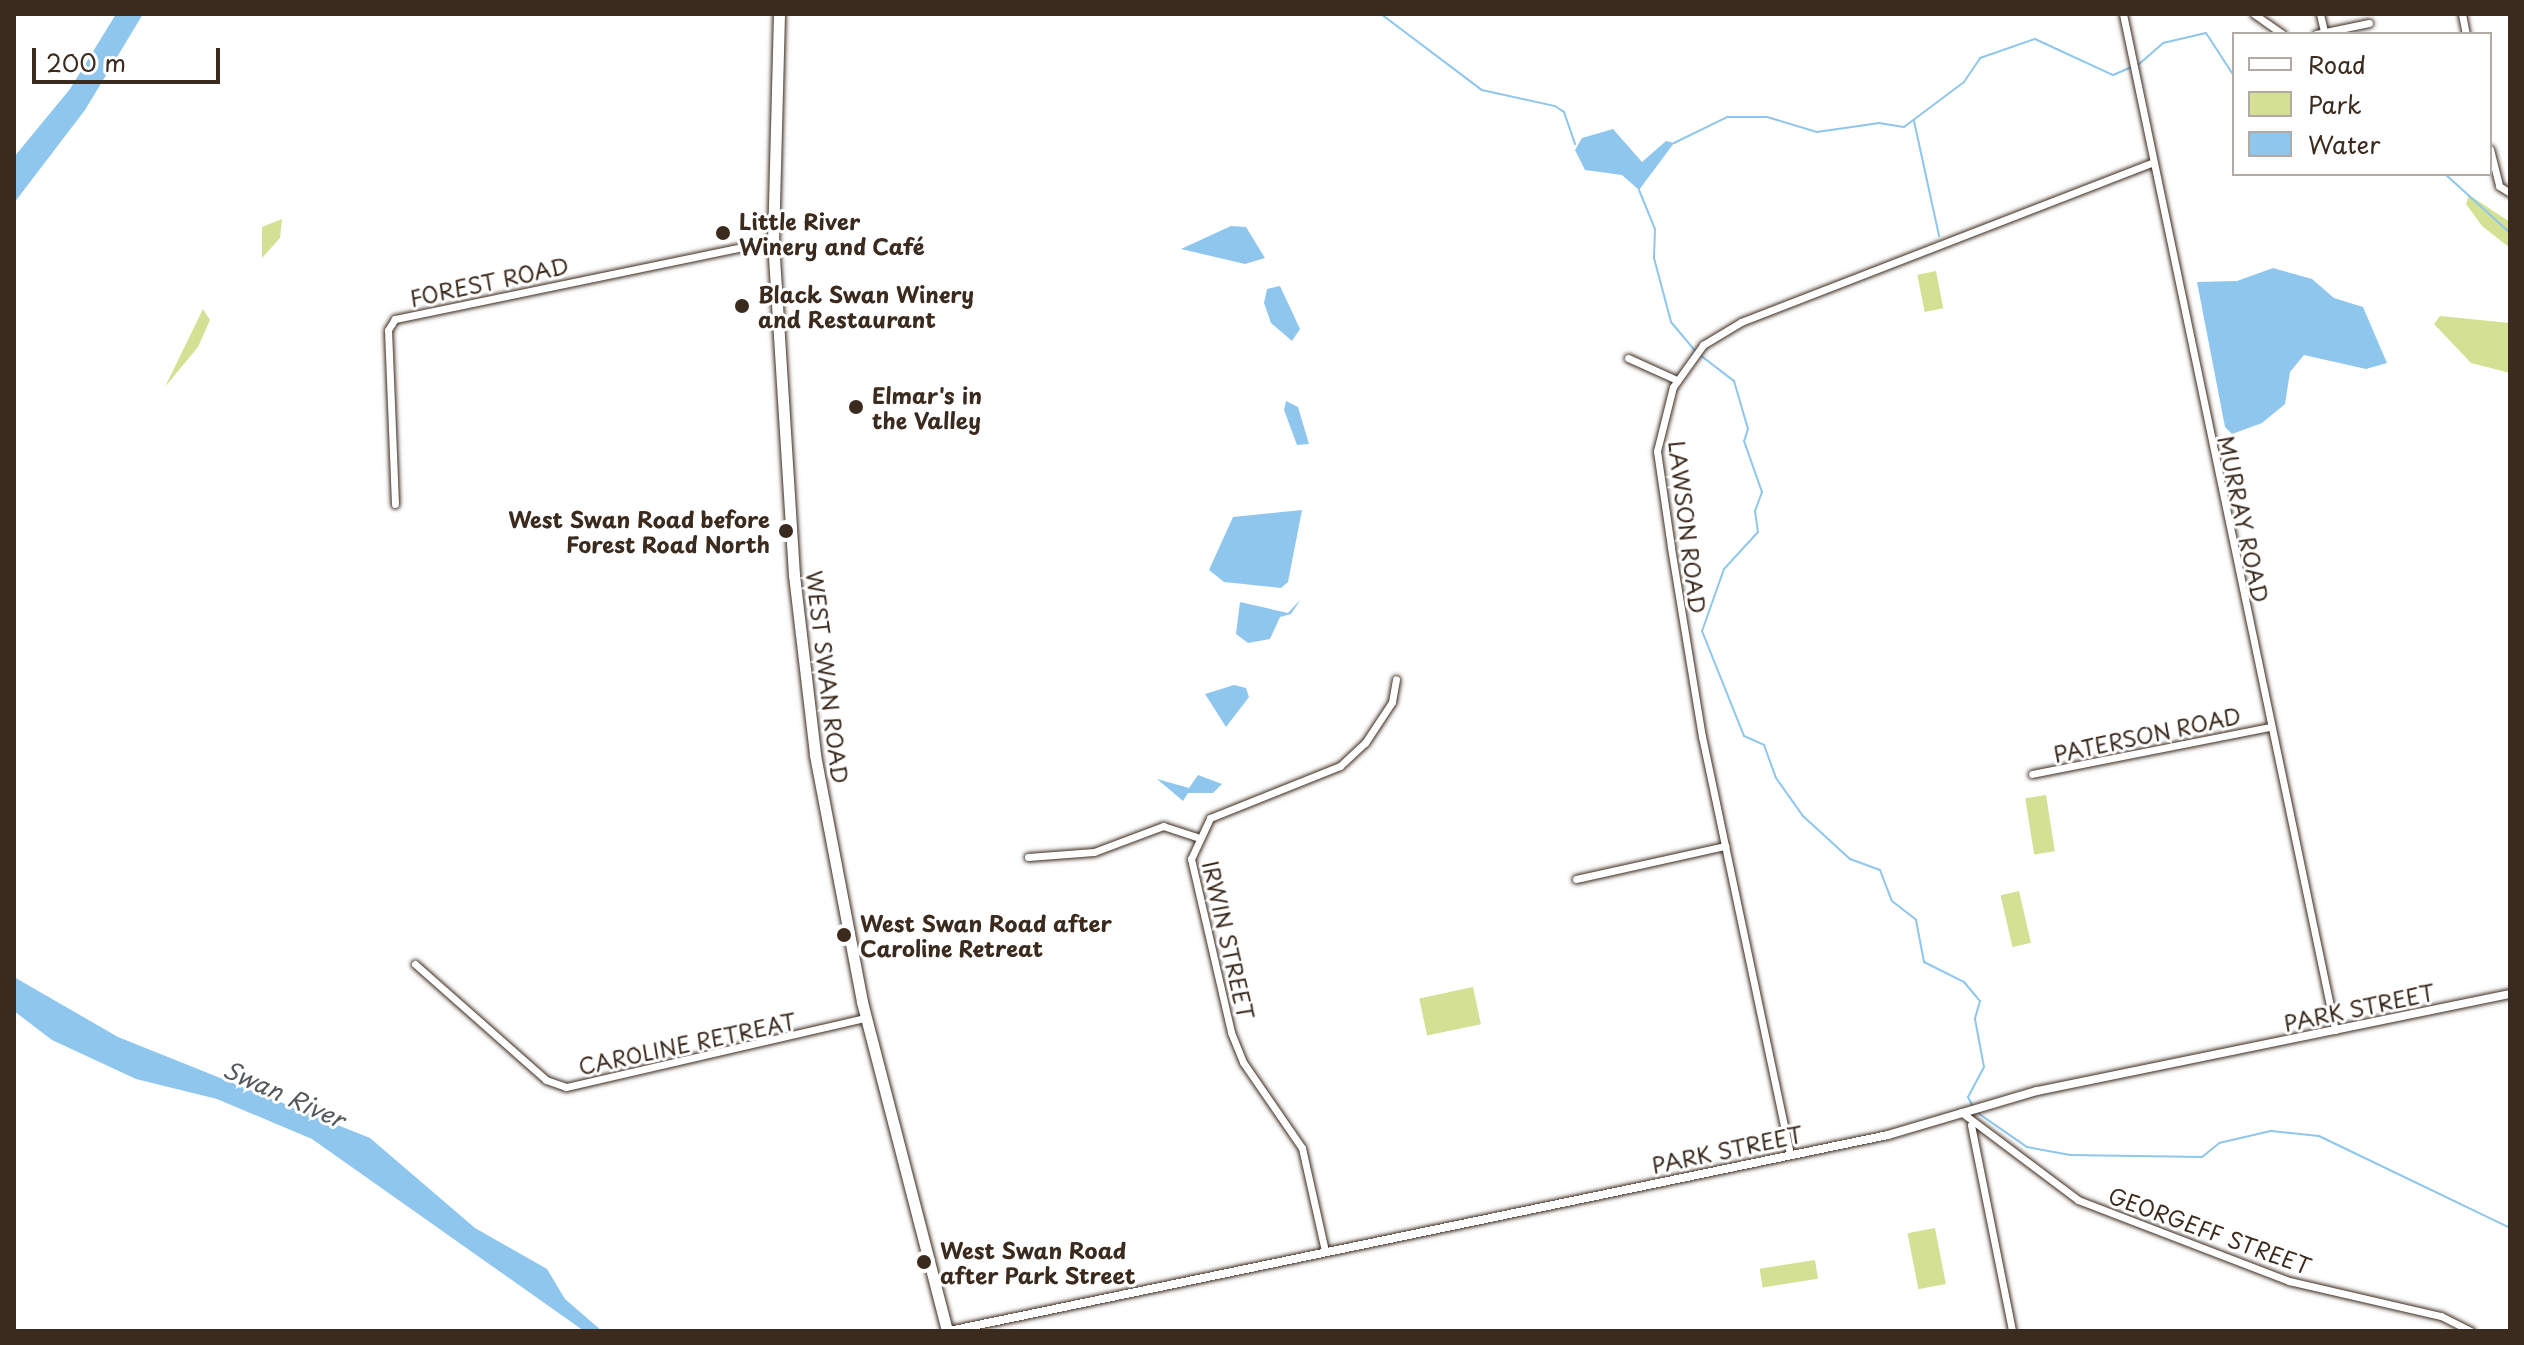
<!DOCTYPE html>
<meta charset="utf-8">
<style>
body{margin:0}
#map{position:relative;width:2524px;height:1345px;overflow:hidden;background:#fff;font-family:"Playpen Sans",sans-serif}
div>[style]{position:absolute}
.green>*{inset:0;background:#d4e093;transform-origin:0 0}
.water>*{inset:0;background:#8ec6ed}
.stream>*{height:2px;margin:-1px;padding:0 1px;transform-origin:1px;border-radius:1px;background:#8ec6ed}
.roads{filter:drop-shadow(0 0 2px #3b2a1e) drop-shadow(0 0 2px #3b2a1e)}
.minor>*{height:7px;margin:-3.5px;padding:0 3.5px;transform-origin:3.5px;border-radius:3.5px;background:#fff}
.tertiary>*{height:8px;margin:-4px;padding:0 4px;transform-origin:4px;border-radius:4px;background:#fff}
.primary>*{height:11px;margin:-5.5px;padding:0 5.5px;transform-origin:5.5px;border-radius:5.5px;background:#fff}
.dots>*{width:22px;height:22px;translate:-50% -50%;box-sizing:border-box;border:4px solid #fff;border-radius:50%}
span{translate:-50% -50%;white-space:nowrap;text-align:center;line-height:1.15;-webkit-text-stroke:6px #fff;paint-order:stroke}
.poi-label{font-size:22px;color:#3b2a1e;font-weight:700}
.left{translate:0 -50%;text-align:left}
.right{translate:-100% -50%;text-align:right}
.street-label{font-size:22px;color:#3b2a1e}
.water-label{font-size:24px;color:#54595c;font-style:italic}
.frame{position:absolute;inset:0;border:16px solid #3b2a1e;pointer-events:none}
.legend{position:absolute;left:2232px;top:32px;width:260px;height:144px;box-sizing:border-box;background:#fff;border:2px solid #b1aaa5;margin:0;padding:10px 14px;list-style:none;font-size:24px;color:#3b2a1e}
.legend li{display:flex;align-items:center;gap:16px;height:40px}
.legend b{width:40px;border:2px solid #b1aaa5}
.scale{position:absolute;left:32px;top:48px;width:188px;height:36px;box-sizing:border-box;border:4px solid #3b2a1e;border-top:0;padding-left:10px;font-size:24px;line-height:28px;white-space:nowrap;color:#3b2a1e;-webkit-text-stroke:6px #fff;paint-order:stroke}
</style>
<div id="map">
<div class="green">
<i style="clip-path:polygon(2469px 195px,2510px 222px,2510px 248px,2482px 226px,2466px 204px)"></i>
<i style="clip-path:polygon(282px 219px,280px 238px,262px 258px,262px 227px)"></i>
<i style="left:1936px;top:271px;width:38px;height:19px;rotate:79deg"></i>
<i style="clip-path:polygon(203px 309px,210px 320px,198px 347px,165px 387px)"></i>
<i style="clip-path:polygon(2440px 316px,2510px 323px,2510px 373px,2471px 363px,2434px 324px)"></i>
<i style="left:2046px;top:795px;width:57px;height:21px;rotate:81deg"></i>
<i style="left:2019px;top:891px;width:53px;height:19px;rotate:77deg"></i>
<i style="left:1473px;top:987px;width:38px;height:55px;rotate:78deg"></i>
<i style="left:1935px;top:1228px;width:57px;height:28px;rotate:79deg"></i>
<i style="left:1815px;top:1260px;width:19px;height:56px;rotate:81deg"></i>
</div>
<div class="water">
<i style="clip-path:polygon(116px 14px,143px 14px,85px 110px,14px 203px,14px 157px,70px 89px)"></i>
<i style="clip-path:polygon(1613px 129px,1642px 162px,1666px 141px,1674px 143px,1639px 190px,1622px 175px,1585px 170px,1575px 150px,1582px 138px)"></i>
<i style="clip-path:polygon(1231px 226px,1246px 227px,1265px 258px,1245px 264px,1181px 249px)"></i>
<i style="clip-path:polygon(2273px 268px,2312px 279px,2334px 298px,2363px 307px,2387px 363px,2366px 369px,2304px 355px,2290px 372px,2285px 404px,2262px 423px,2232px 434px,2225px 427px,2197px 282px,2237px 281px)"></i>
<i style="clip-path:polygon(1280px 286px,1300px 329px,1292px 341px,1271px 323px,1264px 303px,1267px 289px)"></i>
<i style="clip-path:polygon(1286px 401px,1298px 407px,1309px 444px,1297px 445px,1284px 410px)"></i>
<i style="clip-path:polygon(1302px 510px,1288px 582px,1281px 588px,1224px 582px,1209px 570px,1233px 517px)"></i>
<i style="clip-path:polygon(1301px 599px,1291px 614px,1280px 617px,1270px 639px,1248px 643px,1236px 634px,1240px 602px,1288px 613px)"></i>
<i style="clip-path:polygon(1234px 685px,1246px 688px,1249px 697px,1226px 727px,1205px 694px)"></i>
<i style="clip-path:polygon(1198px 775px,1222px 784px,1213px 793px,1188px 793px,1183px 801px,1157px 779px,1189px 788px)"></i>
<i style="clip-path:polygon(14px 977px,118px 1037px,370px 1138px,475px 1228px,547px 1269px,565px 1299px,602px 1331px,584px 1331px,312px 1139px,217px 1099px,136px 1079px,52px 1040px,14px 1011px)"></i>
</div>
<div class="stream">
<i style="left:1381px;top:14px;width:126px;rotate:37deg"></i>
<i style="left:1482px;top:90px;width:75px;rotate:12.4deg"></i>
<i style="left:1555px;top:106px;width:11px;rotate:34deg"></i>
<i style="left:1564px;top:112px;width:34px;rotate:71deg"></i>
<i style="left:2138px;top:65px;width:33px;rotate:-41deg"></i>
<i style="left:2163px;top:43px;width:44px;rotate:-13.1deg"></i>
<i style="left:2206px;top:33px;width:51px;rotate:56.9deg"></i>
<i style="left:1914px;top:121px;width:118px;rotate:77.7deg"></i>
<i style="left:1674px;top:143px;width:59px;rotate:-26.1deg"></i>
<i style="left:1727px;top:117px;width:40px"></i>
<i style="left:1767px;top:117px;width:52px;rotate:16.7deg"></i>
<i style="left:1817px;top:132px;width:63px;rotate:-8.3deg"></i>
<i style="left:1879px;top:123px;width:25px;rotate:9deg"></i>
<i style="left:1904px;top:127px;width:75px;rotate:-36.9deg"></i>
<i style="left:1964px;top:82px;width:29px;rotate:-56deg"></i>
<i style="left:1980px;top:58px;width:58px;rotate:-19.1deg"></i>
<i style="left:2035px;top:39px;width:86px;rotate:24.8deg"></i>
<i style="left:2113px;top:75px;width:21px;rotate:-23deg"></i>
<i style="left:2445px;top:174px;width:88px;rotate:42.2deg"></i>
<i style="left:1639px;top:190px;width:42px;rotate:67.7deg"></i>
<i style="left:1655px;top:229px;width:29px;rotate:92deg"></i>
<i style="left:1654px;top:258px;width:66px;rotate:75.1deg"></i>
<i style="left:1671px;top:322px;width:38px;rotate:50deg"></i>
<i style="left:1700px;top:355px;width:43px;rotate:37.4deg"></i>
<i style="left:1734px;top:381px;width:50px;rotate:73.7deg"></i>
<i style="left:1748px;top:429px;width:13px;rotate:108deg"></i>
<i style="left:1744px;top:441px;width:54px;rotate:70.6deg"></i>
<i style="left:1762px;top:492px;width:20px;rotate:110deg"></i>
<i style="left:1755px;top:511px;width:21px;rotate:82deg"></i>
<i style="left:1758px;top:532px;width:50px;rotate:132.6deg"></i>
<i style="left:1724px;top:569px;width:66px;rotate:109.5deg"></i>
<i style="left:1702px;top:631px;width:113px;rotate:68.2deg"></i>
<i style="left:1744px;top:736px;width:22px;rotate:24deg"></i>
<i style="left:1764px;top:745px;width:35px;rotate:70deg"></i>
<i style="left:1776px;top:778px;width:47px;rotate:54.6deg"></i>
<i style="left:1803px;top:816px;width:64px;rotate:42.5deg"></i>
<i style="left:1850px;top:859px;width:32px;rotate:20deg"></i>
<i style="left:1880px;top:870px;width:33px;rotate:69deg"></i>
<i style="left:1892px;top:901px;width:31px;rotate:38deg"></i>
<i style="left:1916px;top:920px;width:43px;rotate:79.2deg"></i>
<i style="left:1924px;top:962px;width:45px;rotate:26.6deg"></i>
<i style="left:1964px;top:982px;width:25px;rotate:50deg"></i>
<i style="left:1980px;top:1001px;width:19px;rotate:106deg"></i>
<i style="left:1975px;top:1019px;width:49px;rotate:79.4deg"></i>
<i style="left:1984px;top:1067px;width:34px;rotate:118deg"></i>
<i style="left:1968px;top:1097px;width:9px;rotate:63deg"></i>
<i style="left:1975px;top:1111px;width:63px;rotate:34.7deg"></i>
<i style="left:2027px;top:1147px;width:44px;rotate:10.5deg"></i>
<i style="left:2070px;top:1155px;width:132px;rotate:0.9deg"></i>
<i style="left:2202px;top:1157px;width:22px;rotate:-39deg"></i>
<i style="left:2219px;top:1143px;width:53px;rotate:-13deg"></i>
<i style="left:2271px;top:1131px;width:48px;rotate:5.9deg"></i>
<i style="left:2319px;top:1136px;width:212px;rotate:25.7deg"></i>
</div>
<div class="roads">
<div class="minor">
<i style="left:2123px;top:14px;width:1038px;rotate:78.21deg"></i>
<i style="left:2254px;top:14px;width:35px;rotate:35deg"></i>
<i style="left:2320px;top:14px;width:18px;rotate:77deg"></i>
<i style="left:2462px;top:14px;width:20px;rotate:79deg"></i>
<i style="left:2316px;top:34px;width:54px;rotate:-11.7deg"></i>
<i style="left:2490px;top:149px;width:38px;rotate:76deg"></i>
<i style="left:2499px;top:186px;width:13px;rotate:32deg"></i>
<i style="left:1628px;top:358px;width:54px;rotate:24.2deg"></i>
<i style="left:395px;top:504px;width:174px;rotate:-92.3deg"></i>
<i style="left:388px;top:330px;width:13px;rotate:-58deg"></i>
<i style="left:395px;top:319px;width:386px;rotate:-11.7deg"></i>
<i style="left:2032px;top:774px;width:242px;rotate:-11.2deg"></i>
<i style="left:1028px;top:857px;width:66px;rotate:-4.3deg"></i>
<i style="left:1094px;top:852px;width:74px;rotate:-20.6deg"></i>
<i style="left:1163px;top:826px;width:35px;rotate:18deg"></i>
<i style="left:1576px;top:879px;width:153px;rotate:-12.5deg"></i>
<i style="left:415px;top:964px;width:175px;rotate:41.5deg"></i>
<i style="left:546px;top:1080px;width:21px;rotate:19deg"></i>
<i style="left:566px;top:1087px;width:308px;rotate:-13deg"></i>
<i style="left:1961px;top:1112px;width:146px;rotate:36.9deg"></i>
<i style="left:2078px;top:1200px;width:226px;rotate:21deg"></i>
<i style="left:2289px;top:1281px;width:156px;rotate:13deg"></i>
<i style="left:2441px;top:1316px;width:34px;rotate:27deg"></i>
<i style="left:1971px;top:1125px;width:210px;rotate:78.7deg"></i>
<i style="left:1790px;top:1154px;width:426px;rotate:-101.9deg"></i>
<i style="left:1702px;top:737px;width:193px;rotate:-99.3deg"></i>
<i style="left:1671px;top:547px;width:97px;rotate:-98.3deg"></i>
<i style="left:1657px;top:451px;width:66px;rotate:-76deg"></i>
<i style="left:1673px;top:387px;width:52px;rotate:-54.5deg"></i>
<i style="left:1703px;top:345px;width:44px;rotate:-31.2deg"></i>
<i style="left:1741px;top:322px;width:442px;rotate:-21.2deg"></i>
<i style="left:1325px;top:1251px;width:106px;rotate:-102.6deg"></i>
<i style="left:1302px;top:1148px;width:104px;rotate:-124.5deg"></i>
<i style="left:1243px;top:1062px;width:32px;rotate:-112deg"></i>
<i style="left:1231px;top:1032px;width:178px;rotate:-103deg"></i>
<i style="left:1191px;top:859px;width:45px;rotate:-65.1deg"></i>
<i style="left:1210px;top:818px;width:140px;rotate:-21.8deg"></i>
<i style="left:1340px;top:766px;width:34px;rotate:-43deg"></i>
<i style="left:1365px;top:743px;width:49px;rotate:-56.6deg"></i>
<i style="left:1392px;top:702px;width:23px;rotate:-80deg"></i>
</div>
<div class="tertiary">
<i style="left:949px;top:1331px;width:959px;rotate:-11.79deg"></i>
<i style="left:1888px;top:1135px;width:155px;rotate:-16.5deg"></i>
<i style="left:2037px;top:1091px;width:483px;rotate:-11.6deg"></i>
</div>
<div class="primary">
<i style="left:779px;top:14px;width:227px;rotate:91.5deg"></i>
<i style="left:773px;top:241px;width:335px;rotate:86.4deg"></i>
<i style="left:794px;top:575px;width:181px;rotate:83.3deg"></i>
<i style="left:815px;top:755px;width:251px;rotate:79.2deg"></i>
<i style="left:862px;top:1002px;width:340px;rotate:75.5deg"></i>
</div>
</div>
<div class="dots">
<i style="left:723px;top:233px;background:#3b2a1e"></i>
<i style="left:742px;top:306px;background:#3b2a1e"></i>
<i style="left:856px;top:407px;background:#3b2a1e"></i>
<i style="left:786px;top:531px;background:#3b2a1e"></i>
<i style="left:844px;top:935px;background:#3b2a1e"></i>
<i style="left:924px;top:1262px;background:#3b2a1e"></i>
</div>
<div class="poi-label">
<span class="left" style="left:739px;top:233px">Little River<br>Winery and Café</span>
<span class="left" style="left:758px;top:306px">Black Swan Winery<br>and Restaurant</span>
<span class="left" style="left:872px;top:407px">Elmar's in<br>the Valley</span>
<span class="right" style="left:770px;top:531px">West Swan Road before<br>Forest Road North</span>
<span class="left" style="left:860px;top:935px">West Swan Road after<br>Caroline Retreat</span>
<span class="left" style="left:940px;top:1262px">West Swan Road<br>after Park Street</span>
</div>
<div class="street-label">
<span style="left:489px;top:281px;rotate:-12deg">FOREST ROAD</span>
<span style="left:2244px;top:519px;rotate:78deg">MURRAY ROAD</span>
<span style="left:1688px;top:527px;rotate:83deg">LAWSON ROAD</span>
<span style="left:828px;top:677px;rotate:83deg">WEST SWAN ROAD</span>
<span style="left:2147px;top:734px;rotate:-12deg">PATERSON ROAD</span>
<span style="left:1229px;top:940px;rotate:77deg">IRWIN STREET</span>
<span style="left:2359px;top:1007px;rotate:-12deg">PARK STREET</span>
<span style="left:687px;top:1043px;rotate:-12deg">CAROLINE RETREAT</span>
<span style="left:1727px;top:1149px;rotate:-12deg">PARK STREET</span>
<span style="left:2210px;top:1230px;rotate:20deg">GEORGEFF STREET</span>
</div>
<div class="water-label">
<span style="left:284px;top:1094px;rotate:24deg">Swan River</span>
</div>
<div class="frame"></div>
<ul class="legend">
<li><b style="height:10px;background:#fff"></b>Road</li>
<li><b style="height:22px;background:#d4e093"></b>Park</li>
<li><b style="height:22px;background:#8ec6ed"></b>Water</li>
</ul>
<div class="scale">200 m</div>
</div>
